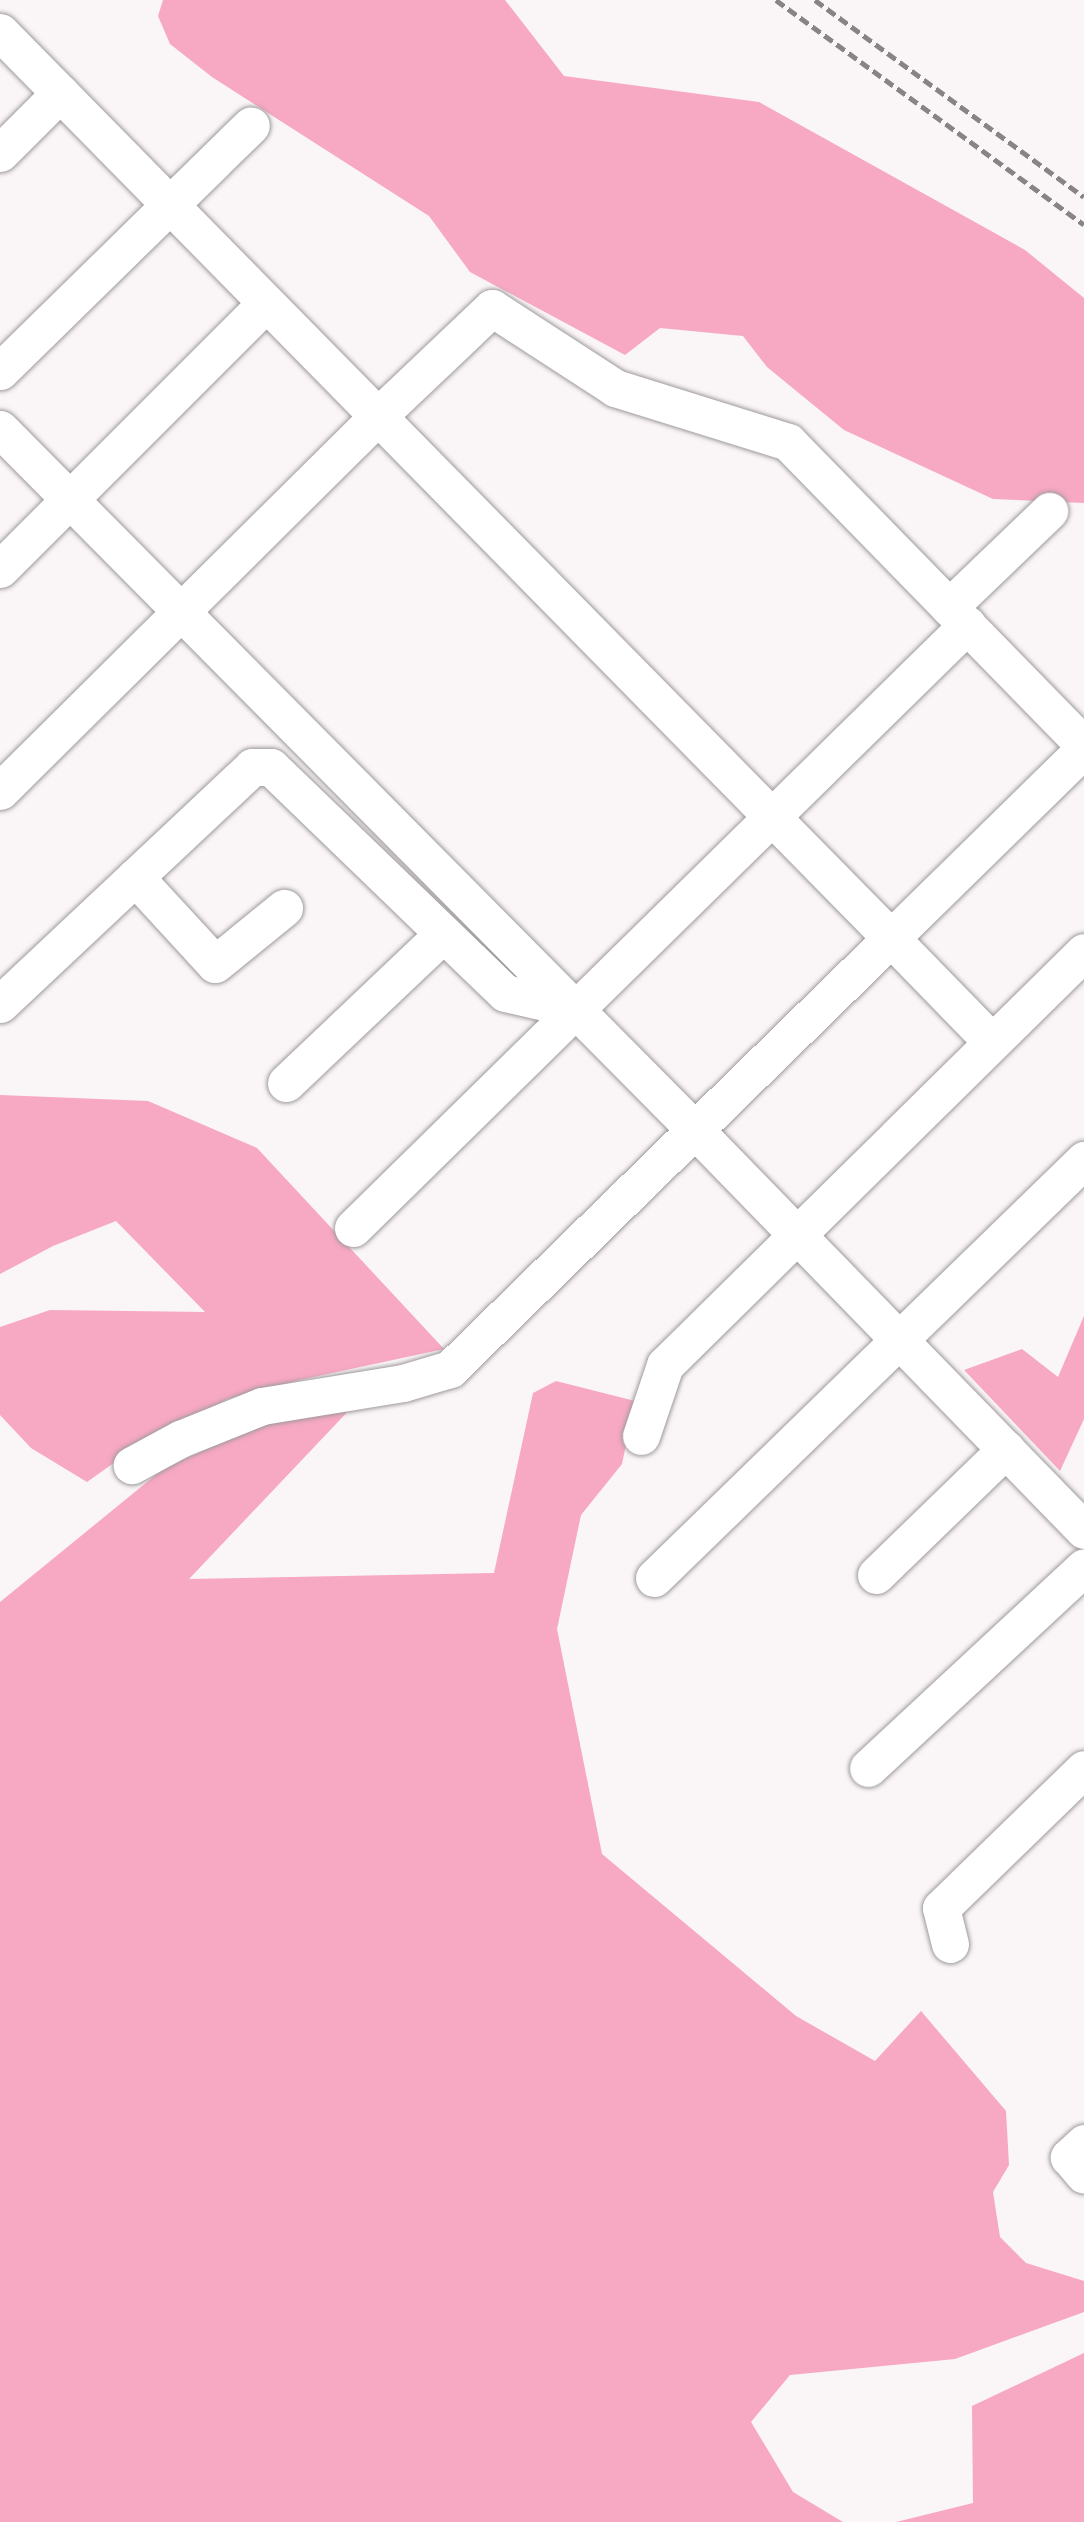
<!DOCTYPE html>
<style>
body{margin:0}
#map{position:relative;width:1084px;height:2522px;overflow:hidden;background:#faf5f6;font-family:"Noto Serif",serif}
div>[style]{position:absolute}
.green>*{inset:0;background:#f7a8c3}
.roads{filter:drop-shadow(0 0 2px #9e9a9b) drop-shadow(0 0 2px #9e9a9b)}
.minor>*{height:37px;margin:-18.5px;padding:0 18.5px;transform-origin:18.5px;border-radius:18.5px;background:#fff}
.rail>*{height:5px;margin-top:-2.5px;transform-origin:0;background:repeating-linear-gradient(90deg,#888485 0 10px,transparent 0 15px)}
span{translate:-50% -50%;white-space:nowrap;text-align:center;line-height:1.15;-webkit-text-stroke:6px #faf5f6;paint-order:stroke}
</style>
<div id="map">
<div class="green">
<i style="clip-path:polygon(163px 0,505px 0,564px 76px,759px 102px,1025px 250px,1084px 298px,1084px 503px,993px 499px,844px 430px,767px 367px,743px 336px,660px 328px,625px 355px,470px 272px,429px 216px,212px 77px,170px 44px,158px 16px)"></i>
<i style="clip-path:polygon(0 1095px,148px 1101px,257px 1148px,444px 1349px,300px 1380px,228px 1399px,146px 1440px,87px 1482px,31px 1448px,0 1415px,0 1327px,50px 1310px,205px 1312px,116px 1221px,53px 1246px,0 1274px)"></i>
<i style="clip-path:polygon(1084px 1316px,1084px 1419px,1060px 1471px,964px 1370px,1022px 1349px,1058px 1377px)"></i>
<i style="clip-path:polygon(556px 1381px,635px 1401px,622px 1464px,581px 1515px,557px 1629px,602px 1854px,796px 2016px,875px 2061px,921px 2011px,1006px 2111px,1009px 2165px,993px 2192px,1000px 2237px,1026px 2263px,1084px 2281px,1084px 2312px,955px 2359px,790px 2375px,751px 2422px,793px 2492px,843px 2522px,0 2522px,0 1602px,163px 1469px,264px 1422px,353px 1406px,189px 1579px,494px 1573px,533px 1393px)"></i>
<i style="clip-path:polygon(1084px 2353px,1084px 2522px,896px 2522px,973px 2503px,972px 2406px)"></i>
</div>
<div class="roads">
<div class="minor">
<i style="left:0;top:32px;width:1271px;rotate:45.48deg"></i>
<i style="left:891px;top:938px;width:617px;rotate:135.66deg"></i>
<i style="left:450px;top:1369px;width:49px;rotate:163.4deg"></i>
<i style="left:403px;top:1383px;width:143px;rotate:170.7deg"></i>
<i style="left:262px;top:1406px;width:88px;rotate:158.1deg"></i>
<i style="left:180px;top:1439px;width:55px;rotate:151.6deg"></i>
<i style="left:0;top:153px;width:85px;rotate:-45deg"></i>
<i style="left:0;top:371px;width:351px;rotate:-44.4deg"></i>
<i style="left:0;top:429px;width:987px;rotate:45.25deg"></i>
<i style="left:695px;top:1130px;width:558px;rotate:45.8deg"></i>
<i style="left:0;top:569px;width:376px;rotate:-45deg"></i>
<i style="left:949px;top:607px;width:139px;rotate:-43.8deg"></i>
<i style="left:0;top:791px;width:532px;rotate:-44.77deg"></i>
<i style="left:378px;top:416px;width:157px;rotate:-43.5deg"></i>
<i style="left:492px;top:308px;width:147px;rotate:33deg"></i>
<i style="left:615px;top:388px;width:181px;rotate:17.3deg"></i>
<i style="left:788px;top:442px;width:424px;rotate:45.7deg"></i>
<i style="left:135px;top:877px;width:118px;rotate:47.4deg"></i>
<i style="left:215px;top:964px;width:89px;rotate:-39.1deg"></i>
<i style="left:0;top:1004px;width:346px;rotate:-43.2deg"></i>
<i style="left:252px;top:767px;width:19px"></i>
<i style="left:271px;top:767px;width:325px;rotate:44deg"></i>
<i style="left:505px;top:993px;width:72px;rotate:12.9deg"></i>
<i style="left:992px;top:1042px;width:145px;rotate:-134.2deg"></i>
<i style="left:891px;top:938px;width:270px;rotate:-44.4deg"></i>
<i style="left:286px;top:1083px;width:215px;rotate:-43.5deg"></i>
<i style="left:353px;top:1228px;width:861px;rotate:-44.48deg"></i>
<i style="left:641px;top:1436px;width:75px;rotate:-71.3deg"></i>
<i style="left:665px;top:1365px;width:588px;rotate:-44.59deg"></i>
<i style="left:876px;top:1575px;width:181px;rotate:-44.1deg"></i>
<i style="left:654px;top:1578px;width:600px;rotate:-44.19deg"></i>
<i style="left:868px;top:1768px;width:295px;rotate:-42.9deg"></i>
<i style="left:950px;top:1944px;width:37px;rotate:-104deg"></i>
<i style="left:941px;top:1908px;width:199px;rotate:-44.2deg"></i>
<i style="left:1084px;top:2143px;width:21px;rotate:137deg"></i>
<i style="left:1069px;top:2157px;width:23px;rotate:50deg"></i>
</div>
</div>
<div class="rail">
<i style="left:776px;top:0;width:381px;rotate:36.1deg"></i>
<i style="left:815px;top:0;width:333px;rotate:36.2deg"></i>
</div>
</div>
